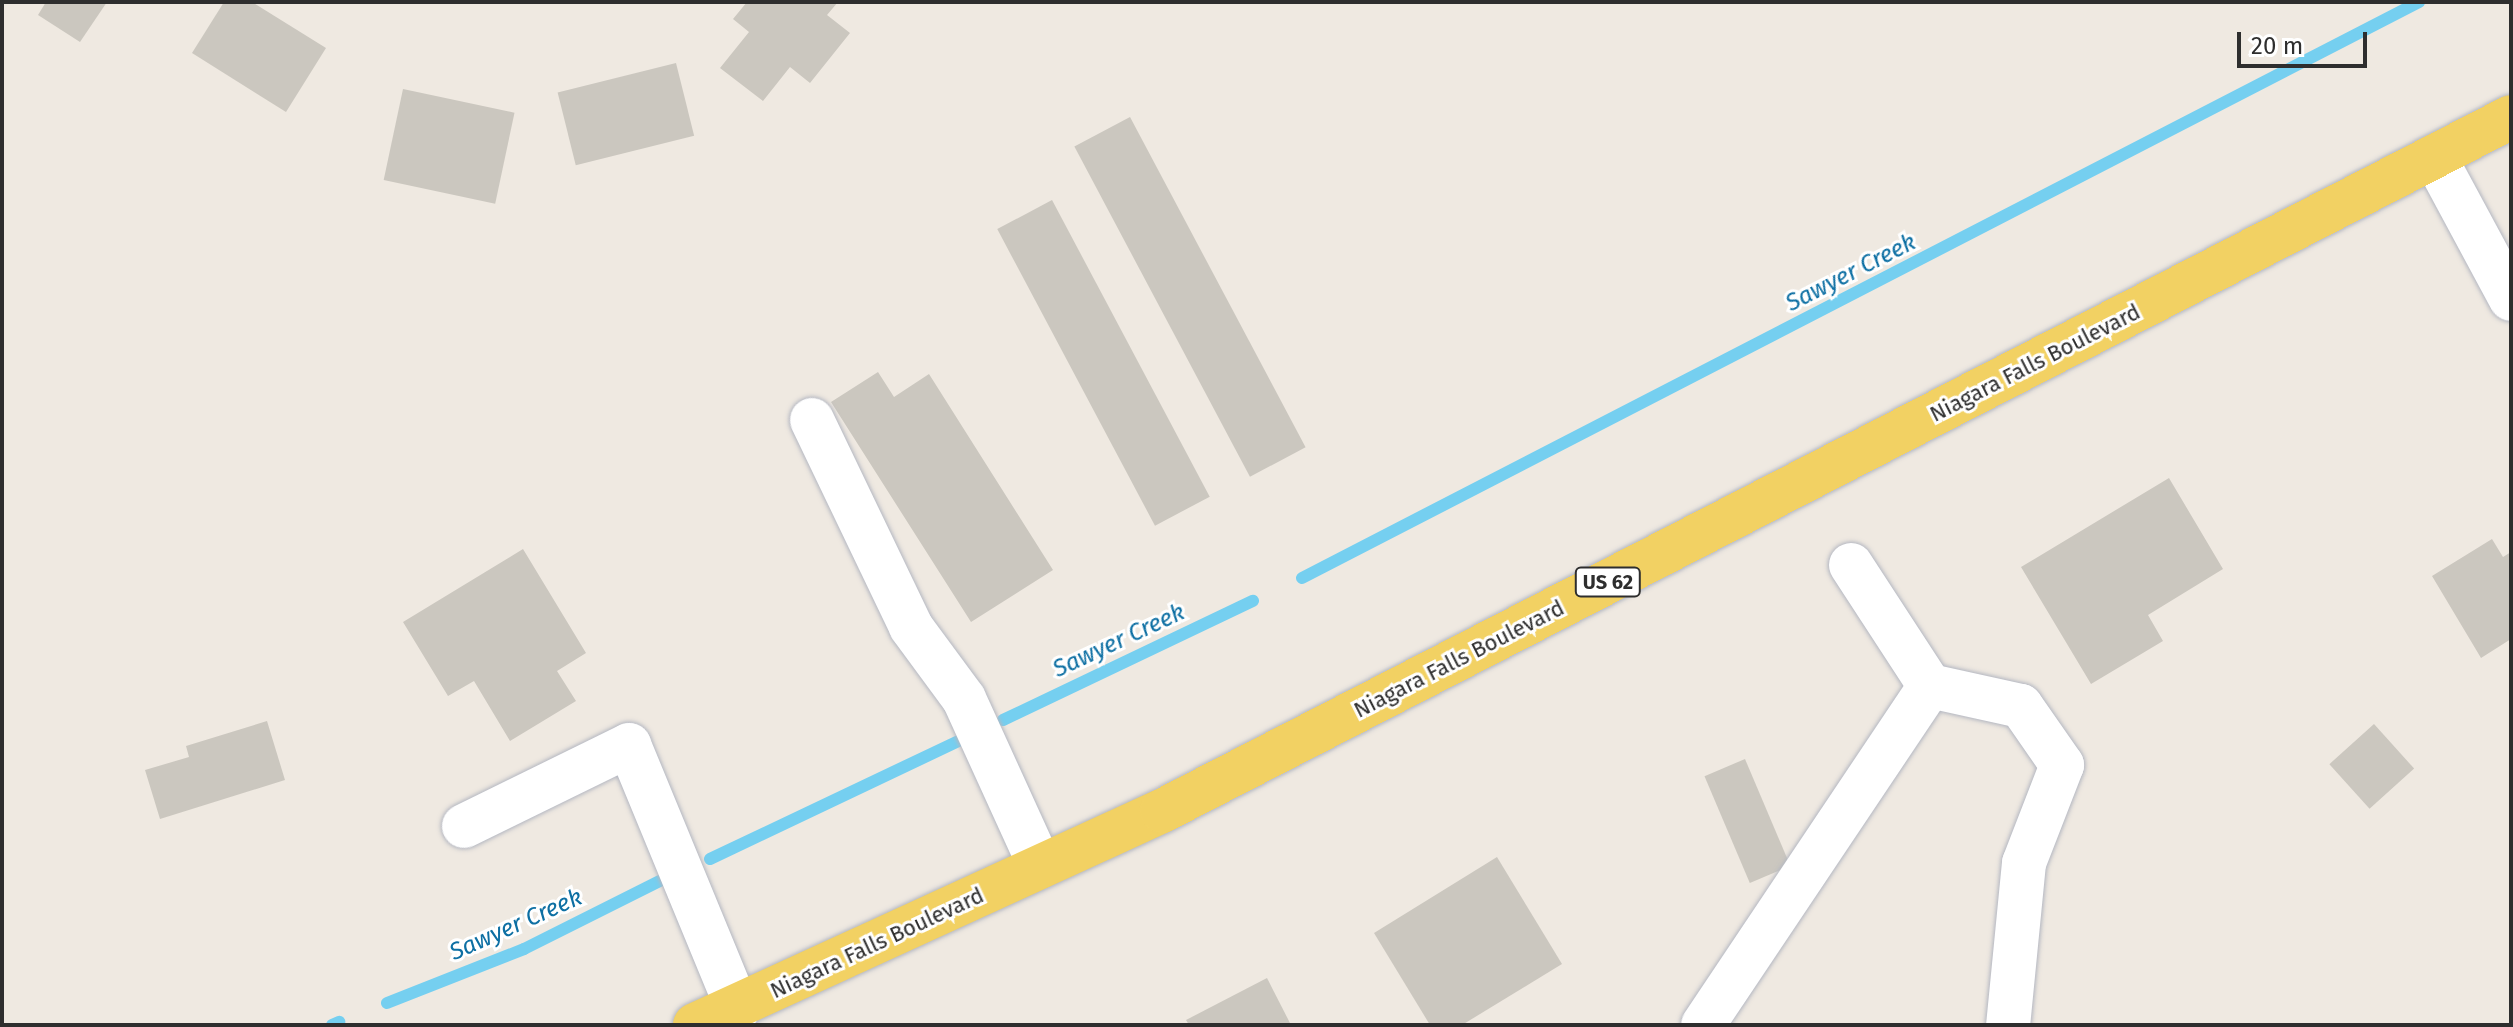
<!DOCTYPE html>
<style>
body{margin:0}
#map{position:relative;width:2513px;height:1027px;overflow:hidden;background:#efe9e1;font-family:"Fira Sans",sans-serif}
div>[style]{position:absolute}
.stream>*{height:12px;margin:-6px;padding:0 6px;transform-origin:6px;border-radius:6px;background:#75cff0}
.building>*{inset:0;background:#cbc7bf;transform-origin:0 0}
.roads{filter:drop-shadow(0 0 2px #b4b7c1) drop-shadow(0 0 2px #b4b7c1)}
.minor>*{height:44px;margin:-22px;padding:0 22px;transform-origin:22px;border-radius:22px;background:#fff}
.major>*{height:44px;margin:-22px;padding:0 22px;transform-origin:22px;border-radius:22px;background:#f2d163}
span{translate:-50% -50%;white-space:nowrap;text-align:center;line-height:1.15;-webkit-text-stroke:6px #fff;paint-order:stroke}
.shield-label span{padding:2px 6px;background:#fff;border:2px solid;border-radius:6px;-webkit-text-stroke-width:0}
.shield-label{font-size:20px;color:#2e2e2e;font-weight:700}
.street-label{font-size:22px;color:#2e2e2e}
.water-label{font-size:24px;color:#0d6fa3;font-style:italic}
.frame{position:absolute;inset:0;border:4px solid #2e2e2e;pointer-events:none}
.scale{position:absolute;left:2237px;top:32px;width:130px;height:36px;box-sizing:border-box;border:4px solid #2e2e2e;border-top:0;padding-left:10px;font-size:24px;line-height:28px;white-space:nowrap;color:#2e2e2e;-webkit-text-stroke:6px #fff;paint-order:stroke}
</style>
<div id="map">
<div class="stream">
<i style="left:1302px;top:578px;width:1257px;rotate:-27.28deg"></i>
<i style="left:1003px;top:720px;width:277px;rotate:-25.5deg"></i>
<i style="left:710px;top:859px;width:276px;rotate:-25.4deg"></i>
<i style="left:387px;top:1003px;width:147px;rotate:-21.5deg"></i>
<i style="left:524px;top:949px;width:152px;rotate:-26.6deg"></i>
<i style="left:332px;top:1025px;width:8px;rotate:-23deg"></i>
</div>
<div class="building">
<i style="clip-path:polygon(46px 2px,107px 2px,80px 42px,38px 15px)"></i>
<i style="clip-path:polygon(224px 2px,252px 2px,326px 48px,286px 112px,192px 53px)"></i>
<i style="clip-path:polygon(747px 2px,838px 2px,827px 15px,850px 33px,810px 83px,790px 67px,763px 101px,720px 68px,749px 32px,733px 19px)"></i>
<i style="left:676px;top:63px;width:75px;height:122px;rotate:76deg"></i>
<i style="left:403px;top:89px;width:114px;height:93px;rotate:12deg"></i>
<i style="left:1130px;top:117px;width:374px;height:63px;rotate:62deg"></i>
<i style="left:1052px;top:200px;width:336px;height:62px;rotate:62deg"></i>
<i style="clip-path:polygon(878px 372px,894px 397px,929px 374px,1053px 570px,971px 622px,831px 402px)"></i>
<i style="clip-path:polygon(2169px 478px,2223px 569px,2148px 615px,2163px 641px,2091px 684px,2021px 567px)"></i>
<i style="clip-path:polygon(2492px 539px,2503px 557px,2511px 552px,2511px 639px,2481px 658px,2432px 576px)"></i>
<i style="clip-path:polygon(523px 549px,586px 653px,557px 671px,576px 701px,510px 741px,474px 681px,448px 696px,403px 622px)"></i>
<i style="clip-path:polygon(267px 721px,285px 780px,160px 819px,145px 770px,189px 757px,186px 746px)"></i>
<i style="left:2374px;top:724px;width:60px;height:60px;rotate:48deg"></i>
<i style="left:1745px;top:759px;width:116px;height:44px;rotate:67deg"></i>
<i style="clip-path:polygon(1497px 857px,1562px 964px,1462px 1025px,1430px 1025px,1374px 933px)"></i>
<i style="clip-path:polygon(1267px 978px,1291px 1025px,1189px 1025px,1186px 1020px)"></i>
</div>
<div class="roads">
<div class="minor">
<i style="left:2435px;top:158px;width:160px;rotate:61.7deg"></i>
<i style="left:812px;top:420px;width:229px;rotate:64.4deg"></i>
<i style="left:911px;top:627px;width:89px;rotate:53.6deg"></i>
<i style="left:964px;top:699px;width:183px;rotate:65.5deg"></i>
<i style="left:1851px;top:565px;width:145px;rotate:56.9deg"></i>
<i style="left:1930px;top:686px;width:93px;rotate:12.4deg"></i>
<i style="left:2021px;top:706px;width:72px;rotate:55.2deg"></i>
<i style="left:2062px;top:765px;width:105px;rotate:111.2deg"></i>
<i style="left:2024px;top:863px;width:163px;rotate:95.6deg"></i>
<i style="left:464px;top:826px;width:184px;rotate:-26.1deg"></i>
<i style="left:629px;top:745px;width:286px;rotate:67.6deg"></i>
<i style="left:1703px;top:1025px;width:408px;rotate:-56.2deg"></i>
</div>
<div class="major">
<i style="left:695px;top:1025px;width:514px;rotate:-24.62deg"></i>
<i style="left:1162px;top:811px;width:1517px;rotate:-27.22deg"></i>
</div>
</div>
<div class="shield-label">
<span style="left:1608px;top:582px">US 62</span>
</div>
<div class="street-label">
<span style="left:2035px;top:363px;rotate:-27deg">Niagara Falls Boulevard</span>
<span style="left:1459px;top:659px;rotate:-27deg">Niagara Falls Boulevard</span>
<span style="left:877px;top:943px;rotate:-25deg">Niagara Falls Boulevard</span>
</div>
<div class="water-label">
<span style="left:1851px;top:273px;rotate:-27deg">Sawyer Creek</span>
<span style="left:1119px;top:641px;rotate:-25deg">Sawyer Creek</span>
<span style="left:516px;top:925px;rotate:-24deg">Sawyer Creek</span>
</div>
<div class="frame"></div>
<div class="scale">20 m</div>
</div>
